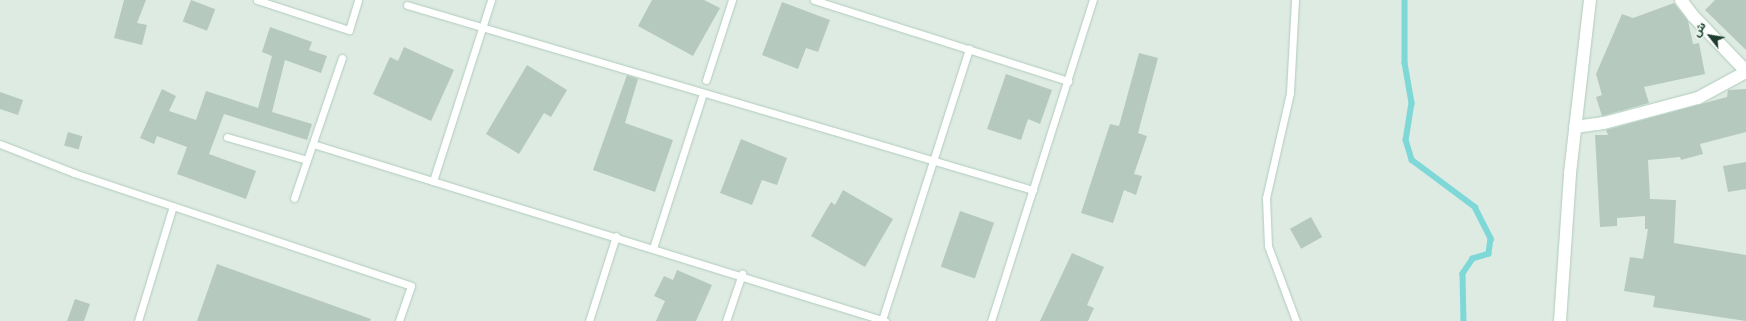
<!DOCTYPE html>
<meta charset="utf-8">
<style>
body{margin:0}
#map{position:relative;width:1746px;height:321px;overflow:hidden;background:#deebe3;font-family:"Source Sans 3","Noto Sans Arabic",sans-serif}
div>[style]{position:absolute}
.stream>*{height:5.5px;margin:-2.75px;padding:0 2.75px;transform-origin:2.75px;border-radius:2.75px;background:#7ed8d7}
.building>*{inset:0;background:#b6c9be;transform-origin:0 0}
.roads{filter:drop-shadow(0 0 1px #b0ccbd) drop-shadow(0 0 1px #b0ccbd)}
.lane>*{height:7px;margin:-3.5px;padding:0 3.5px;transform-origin:3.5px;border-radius:3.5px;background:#fff}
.street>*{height:12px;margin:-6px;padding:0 6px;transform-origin:6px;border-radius:6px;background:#fff}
.secondary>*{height:12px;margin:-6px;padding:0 6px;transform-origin:6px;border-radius:6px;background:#fff}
span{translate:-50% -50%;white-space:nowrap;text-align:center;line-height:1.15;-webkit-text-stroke:3px #eef8f1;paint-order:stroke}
.north{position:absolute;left:1690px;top:16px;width:40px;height:40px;-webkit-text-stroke:3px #eef8f1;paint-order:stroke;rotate:301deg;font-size:11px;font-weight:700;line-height:16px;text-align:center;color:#1d3d2f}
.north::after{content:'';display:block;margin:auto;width:14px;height:18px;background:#1d3d2f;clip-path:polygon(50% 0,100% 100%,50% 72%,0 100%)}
</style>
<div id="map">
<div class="stream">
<i style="left:1405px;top:0;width:63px;rotate:90deg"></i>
<i style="left:1405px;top:63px;width:41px;rotate:80.1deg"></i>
<i style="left:1412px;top:103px;width:37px;rotate:99deg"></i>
<i style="left:1406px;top:140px;width:21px;rotate:73deg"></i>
<i style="left:1412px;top:160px;width:79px;rotate:36.7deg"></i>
<i style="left:1475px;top:207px;width:36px;rotate:63deg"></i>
<i style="left:1491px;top:239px;width:15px;rotate:98deg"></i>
<i style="left:1489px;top:254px;width:17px;rotate:163deg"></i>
<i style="left:1473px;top:259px;width:18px;rotate:124deg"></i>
<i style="left:1463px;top:274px;width:47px;rotate:88.8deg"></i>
</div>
<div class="building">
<i style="clip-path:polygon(124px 0,146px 0,137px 23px,147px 25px,142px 45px,114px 38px)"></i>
<i style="left:191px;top:0;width:26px;height:23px;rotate:21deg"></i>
<i style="clip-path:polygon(652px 0,704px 0,720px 8px,693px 56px,638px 26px)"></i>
<i style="clip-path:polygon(1715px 0,1746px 0,1746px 50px,1705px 10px)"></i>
<i style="clip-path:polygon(782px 2px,830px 20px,818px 52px,806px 48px,798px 69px,762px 55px)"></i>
<i style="clip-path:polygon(1674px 3px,1688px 21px,1693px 44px,1699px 43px,1705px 74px,1644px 87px,1649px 103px,1602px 116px,1596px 97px,1602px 95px,1596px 74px,1622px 14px,1633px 18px)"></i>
<i style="clip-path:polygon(270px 27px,312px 42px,309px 50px,327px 56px,321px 73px,285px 60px,272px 112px,312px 124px,307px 140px,224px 114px,209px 154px,256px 171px,246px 199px,177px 174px,187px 147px,157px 136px,154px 144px,140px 138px,162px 89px,176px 96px,169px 111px,196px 120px,206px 91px,258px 108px,272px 56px,262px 52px)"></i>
<i style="clip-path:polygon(404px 47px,454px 70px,431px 121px,373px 94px,390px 57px,398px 61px)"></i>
<i style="clip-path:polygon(1139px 53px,1158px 58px,1138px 133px,1147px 136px,1134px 174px,1142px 176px,1136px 195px,1124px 190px,1113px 223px,1081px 213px,1110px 124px,1119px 126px)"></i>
<i style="clip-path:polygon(527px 65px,567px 90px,551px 117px,544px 113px,519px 154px,486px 134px)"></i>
<i style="clip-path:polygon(1006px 74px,1052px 90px,1040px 124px,1028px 119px,1021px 140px,987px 129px)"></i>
<i style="clip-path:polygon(627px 75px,638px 79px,625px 123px,673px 140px,655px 192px,593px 170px)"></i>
<i style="clip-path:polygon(1746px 89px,1746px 132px,1700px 144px,1703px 154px,1681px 160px,1680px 157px,1648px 160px,1650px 199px,1676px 200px,1674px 243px,1746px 255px,1746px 321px,1653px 307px,1655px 296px,1624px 291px,1630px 257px,1643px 259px,1648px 229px,1645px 229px,1645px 216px,1617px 218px,1617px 226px,1600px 227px,1595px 135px,1608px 135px,1606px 130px,1727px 97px,1728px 90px)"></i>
<i style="clip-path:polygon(0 92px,23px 100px,18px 115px,0 109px)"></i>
<i style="left:68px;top:132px;width:15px;height:14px;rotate:16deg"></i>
<i style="clip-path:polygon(741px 139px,787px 158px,777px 185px,762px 180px,752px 205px,720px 193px)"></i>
<i style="clip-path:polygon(1746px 162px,1746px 189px,1728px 192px,1723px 166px)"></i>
<i style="clip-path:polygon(843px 190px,893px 219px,865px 267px,811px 236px,831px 202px,835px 205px)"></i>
<i style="left:960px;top:211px;width:36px;height:59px;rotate:19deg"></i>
<i style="left:1311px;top:217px;width:23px;height:24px;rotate:61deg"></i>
<i style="clip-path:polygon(1072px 253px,1104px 267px,1087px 305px,1094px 308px,1088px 321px,1040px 321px)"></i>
<i style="clip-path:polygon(217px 264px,371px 319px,370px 321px,197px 321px)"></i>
<i style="clip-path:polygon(677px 270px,712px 285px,696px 321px,656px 321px,665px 301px,654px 296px,664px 276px,673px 280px)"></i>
<i style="clip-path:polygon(75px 299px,90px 304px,84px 321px,67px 321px)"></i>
</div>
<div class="roads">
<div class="lane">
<i style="left:257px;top:0;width:97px;rotate:18.1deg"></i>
<i style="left:349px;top:30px;width:31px;rotate:-73deg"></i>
<i style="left:814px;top:0;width:267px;rotate:17.7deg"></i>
<i style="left:1295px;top:0;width:93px;rotate:93.1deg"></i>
<i style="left:1290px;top:93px;width:108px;rotate:102.9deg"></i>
<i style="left:1266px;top:198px;width:48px;rotate:87.6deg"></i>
<i style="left:1268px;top:246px;width:80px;rotate:69.5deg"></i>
<i style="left:407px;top:5px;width:653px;rotate:16.46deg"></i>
<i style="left:706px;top:80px;width:84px;rotate:-72deg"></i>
<i style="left:227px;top:137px;width:83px;rotate:16deg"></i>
<i style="left:0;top:144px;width:79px;rotate:21.4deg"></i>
<i style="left:74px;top:173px;width:355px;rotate:18.5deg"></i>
<i style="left:411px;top:286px;width:37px;rotate:109deg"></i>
<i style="left:313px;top:144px;width:599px;rotate:17.19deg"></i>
<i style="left:433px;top:181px;width:190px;rotate:-72.2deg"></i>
<i style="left:294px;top:198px;width:148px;rotate:-71.1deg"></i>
<i style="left:653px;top:248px;width:163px;rotate:-72.1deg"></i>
<i style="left:882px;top:320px;width:285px;rotate:-72.2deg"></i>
<i style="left:138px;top:321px;width:120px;rotate:-73.1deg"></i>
<i style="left:589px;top:321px;width:89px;rotate:-72.4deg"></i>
<i style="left:726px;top:321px;width:50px;rotate:-71.2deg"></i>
<i style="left:991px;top:321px;width:337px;rotate:-72.4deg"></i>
</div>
<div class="street">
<i style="left:1681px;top:0;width:20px;rotate:53deg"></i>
<i style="left:1693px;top:16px;width:76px;rotate:46.1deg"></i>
<i style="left:1575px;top:127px;width:29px;rotate:-8deg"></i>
<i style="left:1604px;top:123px;width:97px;rotate:-14.9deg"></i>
<i style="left:1698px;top:98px;width:55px;rotate:-28.4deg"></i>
</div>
<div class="secondary">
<i style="left:1560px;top:321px;width:148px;rotate:-86.1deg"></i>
<i style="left:1570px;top:173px;width:174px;rotate:-83.4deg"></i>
</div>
</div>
<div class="north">ش</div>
</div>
